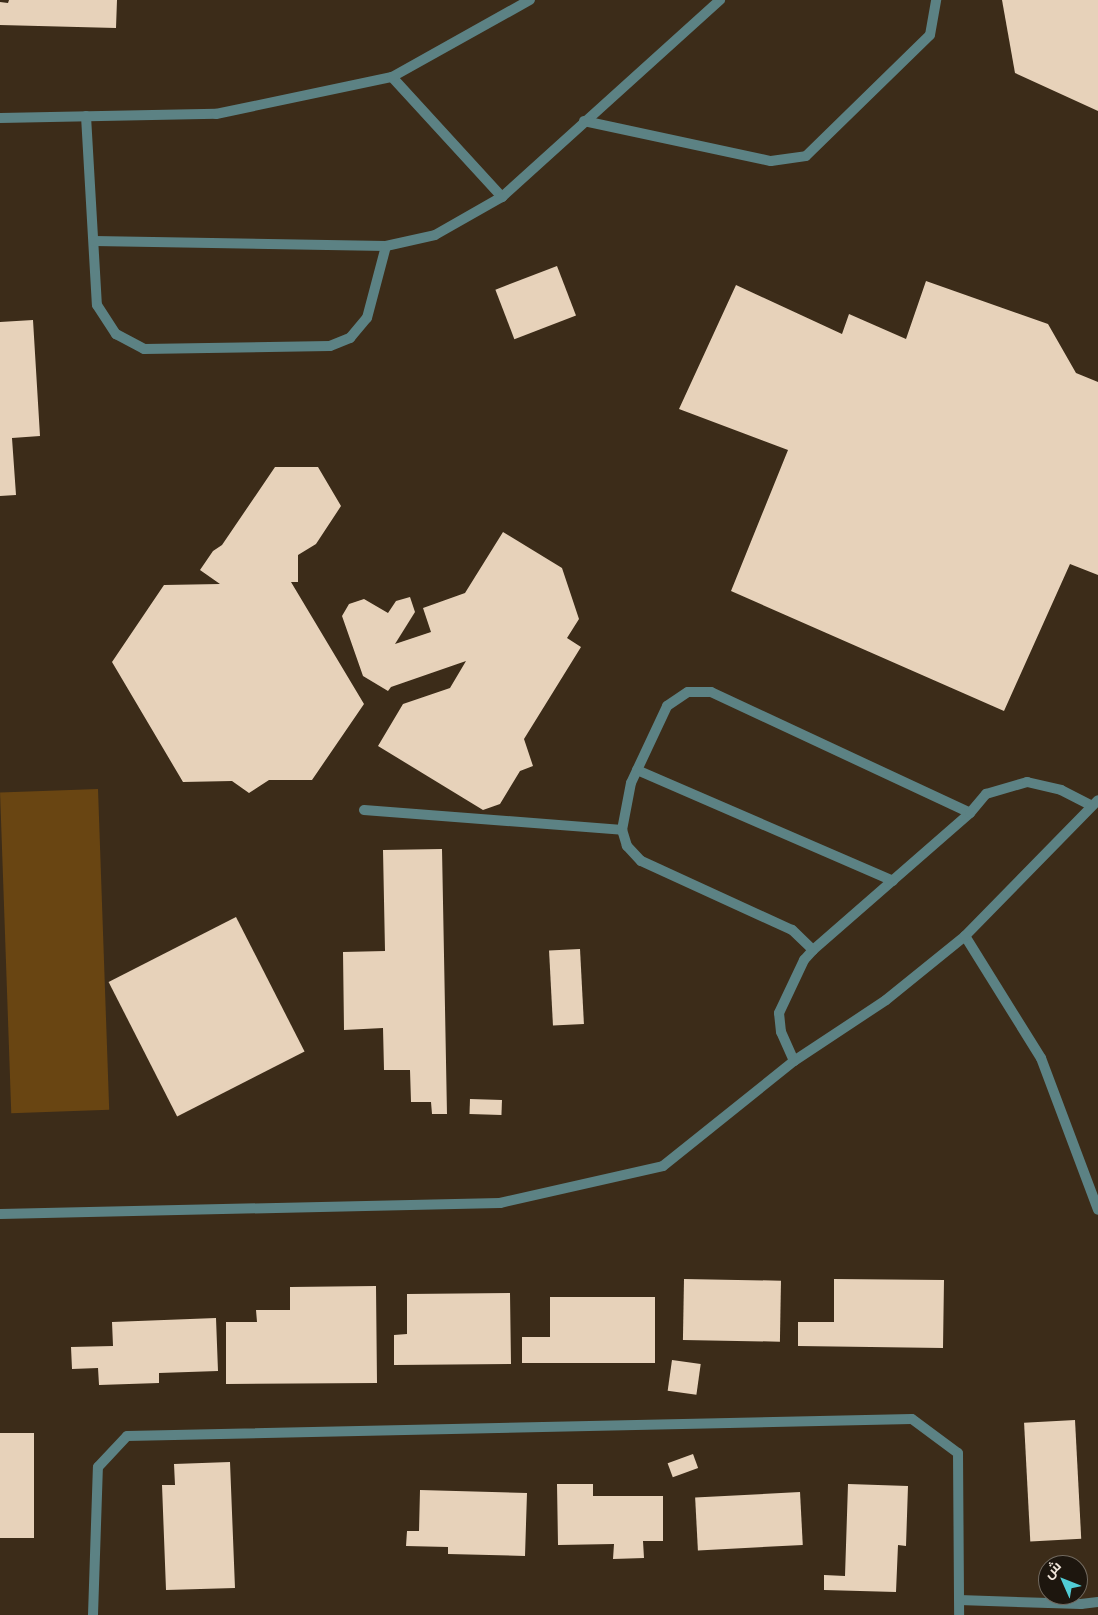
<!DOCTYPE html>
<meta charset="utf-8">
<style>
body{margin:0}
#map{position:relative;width:1098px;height:1615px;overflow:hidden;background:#3c2c19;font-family:"Fira Sans",Cairo,sans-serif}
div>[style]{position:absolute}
.green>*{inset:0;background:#694512;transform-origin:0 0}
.building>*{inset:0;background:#e7d2ba;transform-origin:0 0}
.service>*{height:10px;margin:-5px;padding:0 5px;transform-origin:5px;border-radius:5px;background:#5c8284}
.minor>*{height:10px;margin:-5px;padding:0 5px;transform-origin:5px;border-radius:5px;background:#5c8284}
.tertiary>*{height:10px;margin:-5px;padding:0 5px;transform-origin:5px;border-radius:5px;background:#5c8284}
span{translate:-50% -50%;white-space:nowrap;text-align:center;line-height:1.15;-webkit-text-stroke:5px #1d160e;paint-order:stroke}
.north{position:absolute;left:1038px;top:1555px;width:50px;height:50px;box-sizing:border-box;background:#1d160e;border:1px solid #71695f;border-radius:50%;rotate:314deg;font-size:14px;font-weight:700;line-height:20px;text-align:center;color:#f0e5d9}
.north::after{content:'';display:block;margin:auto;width:18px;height:22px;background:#51ccd5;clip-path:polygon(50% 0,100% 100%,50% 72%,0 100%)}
</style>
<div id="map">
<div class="green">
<i style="left:98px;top:789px;width:321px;height:98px;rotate:88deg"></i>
</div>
<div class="building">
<i style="clip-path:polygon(9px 0,117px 0,116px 28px,0 25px,0 2px,8px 3px)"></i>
<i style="clip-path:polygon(1002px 0,1098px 0,1098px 111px,1015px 73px)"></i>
<i style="left:557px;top:266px;width:53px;height:66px;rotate:69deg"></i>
<i style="clip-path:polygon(926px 281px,1048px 324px,1076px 373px,1098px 382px,1098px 575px,1070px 564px,1004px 711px,731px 591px,788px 450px,679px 409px,736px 285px,842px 334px,849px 314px,906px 339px)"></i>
<i style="clip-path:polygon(33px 320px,40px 436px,12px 438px,16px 495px,0 496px,0 322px)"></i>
<i style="clip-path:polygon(275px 467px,318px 467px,341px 506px,316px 544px,298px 555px,298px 582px,291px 582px,364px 704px,312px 780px,269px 780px,249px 793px,232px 781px,183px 782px,112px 662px,164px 585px,220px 584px,200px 570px,213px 551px,222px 545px)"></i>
<i style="clip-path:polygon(503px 532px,562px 568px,579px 619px,567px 638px,581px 647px,524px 739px,533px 766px,520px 771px,500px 804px,483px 810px,378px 746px,403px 704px,450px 688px,466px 661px,391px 687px,388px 691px,363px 676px,342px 616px,349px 604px,364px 599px,388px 613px,396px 601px,410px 597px,415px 612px,395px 644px,431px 632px,423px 608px,465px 593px)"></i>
<i style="clip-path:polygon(442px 849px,447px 1114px,432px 1114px,431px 1102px,411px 1102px,410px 1070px,384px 1070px,383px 1028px,344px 1030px,343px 952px,385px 951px,383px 850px)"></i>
<i style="left:236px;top:917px;width:151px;height:143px;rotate:63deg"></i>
<i style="left:580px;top:949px;width:75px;height:31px;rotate:87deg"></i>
<i style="left:470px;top:1099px;width:32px;height:15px;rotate:2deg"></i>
<i style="left:684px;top:1279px;width:97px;height:61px;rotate:1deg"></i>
<i style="clip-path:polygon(834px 1279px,944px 1280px,943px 1348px,798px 1346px,798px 1322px,834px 1322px)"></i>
<i style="clip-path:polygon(376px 1286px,377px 1383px,226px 1384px,226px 1322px,257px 1322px,256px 1310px,290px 1310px,290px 1287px)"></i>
<i style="clip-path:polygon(510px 1293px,511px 1364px,394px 1365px,394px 1335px,407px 1334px,407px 1294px)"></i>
<i style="clip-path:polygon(550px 1297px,655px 1297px,655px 1363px,522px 1363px,522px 1337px,550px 1337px)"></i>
<i style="clip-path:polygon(216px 1318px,218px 1371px,159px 1373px,159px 1383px,99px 1385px,98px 1368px,72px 1369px,71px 1347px,113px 1346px,112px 1322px)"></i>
<i style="left:672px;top:1360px;width:29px;height:31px;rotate:8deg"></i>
<i style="left:1075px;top:1420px;width:119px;height:51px;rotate:87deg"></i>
<i style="left:0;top:1433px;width:34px;height:105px"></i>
<i style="left:693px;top:1454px;width:15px;height:27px;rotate:70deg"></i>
<i style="clip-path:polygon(230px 1462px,235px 1588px,166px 1590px,162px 1485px,175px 1485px,174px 1464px)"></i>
<i style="clip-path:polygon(557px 1484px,593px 1484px,593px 1496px,663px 1496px,663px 1541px,643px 1541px,644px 1558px,613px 1559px,614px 1544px,558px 1545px)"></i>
<i style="clip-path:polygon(848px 1484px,908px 1486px,906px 1546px,898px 1545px,896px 1592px,824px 1590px,824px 1575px,845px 1576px)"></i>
<i style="clip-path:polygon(420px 1490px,527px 1493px,525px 1556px,448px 1554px,448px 1547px,406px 1546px,407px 1531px,419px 1531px)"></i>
<i style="left:800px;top:1492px;width:53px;height:105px;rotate:87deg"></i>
</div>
<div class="service">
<i style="left:392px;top:77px;width:163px;rotate:47.5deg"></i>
<i style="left:502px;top:197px;width:294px;rotate:-42.1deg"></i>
<i style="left:86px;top:116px;width:189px;rotate:86.7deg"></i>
<i style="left:97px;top:305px;width:35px;rotate:57deg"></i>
<i style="left:116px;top:334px;width:32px;rotate:28deg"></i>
<i style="left:144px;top:349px;width:186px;rotate:-0.9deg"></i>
<i style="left:330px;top:346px;width:22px;rotate:-22deg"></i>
<i style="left:350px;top:338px;width:26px;rotate:-50deg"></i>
<i style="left:367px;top:318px;width:74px;rotate:-75.2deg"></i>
<i style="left:584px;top:121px;width:191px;rotate:12.1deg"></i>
<i style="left:771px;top:161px;width:35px;rotate:-8deg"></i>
<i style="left:806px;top:156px;width:173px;rotate:-44.3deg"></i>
<i style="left:930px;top:35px;width:36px;rotate:-80deg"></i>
<i style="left:94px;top:241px;width:292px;rotate:1deg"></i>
<i style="left:386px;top:246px;width:50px;rotate:-12.7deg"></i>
<i style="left:435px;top:235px;width:77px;rotate:-29.6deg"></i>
<i style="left:637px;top:770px;width:279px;rotate:23.4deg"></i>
<i style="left:364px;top:810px;width:259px;rotate:4.4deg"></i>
<i style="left:813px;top:950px;width:208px;rotate:-41.1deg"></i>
<i style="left:794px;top:1061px;width:32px;rotate:-114deg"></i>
<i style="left:781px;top:1032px;width:19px;rotate:-96deg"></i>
<i style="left:779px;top:1013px;width:59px;rotate:-64.7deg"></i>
<i style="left:804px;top:960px;width:13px;rotate:-48deg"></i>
<i style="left:813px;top:950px;width:29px;rotate:-136deg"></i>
<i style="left:792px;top:930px;width:166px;rotate:-155.4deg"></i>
<i style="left:641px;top:861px;width:21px;rotate:-133deg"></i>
<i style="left:627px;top:846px;width:17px;rotate:-107deg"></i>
<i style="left:622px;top:830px;width:48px;rotate:-79.2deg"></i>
<i style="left:631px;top:783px;width:85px;rotate:-64.9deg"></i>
<i style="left:667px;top:706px;width:25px;rotate:-34deg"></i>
<i style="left:688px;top:692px;width:23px"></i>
<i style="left:711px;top:692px;width:286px;rotate:25deg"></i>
<i style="left:970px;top:813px;width:25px;rotate:-50deg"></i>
<i style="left:986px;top:794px;width:43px;rotate:-16.3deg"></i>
<i style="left:1027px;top:782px;width:35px;rotate:13deg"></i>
<i style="left:1061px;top:790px;width:34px;rotate:27deg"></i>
</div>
<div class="minor">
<i style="left:965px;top:936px;width:144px;rotate:58.1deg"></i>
<i style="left:1041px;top:1058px;width:162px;rotate:69.4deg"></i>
<i style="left:959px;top:1600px;width:122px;rotate:1.9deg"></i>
<i style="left:1081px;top:1604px;width:17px;rotate:-7deg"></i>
<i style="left:93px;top:1615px;width:148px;rotate:-88.1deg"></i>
<i style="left:98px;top:1467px;width:42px;rotate:-46.9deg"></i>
<i style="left:127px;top:1436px;width:785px;rotate:-1.24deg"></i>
<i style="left:912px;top:1419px;width:57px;rotate:36.5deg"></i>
<i style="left:958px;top:1453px;width:162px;rotate:89.6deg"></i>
</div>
<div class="tertiary">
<i style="left:0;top:118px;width:216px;rotate:-1.1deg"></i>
<i style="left:216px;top:114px;width:180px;rotate:-11.9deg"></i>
<i style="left:392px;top:77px;width:158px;rotate:-29.2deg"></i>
<i style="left:0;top:1214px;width:500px;rotate:-1.26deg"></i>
<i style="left:500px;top:1203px;width:167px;rotate:-12.8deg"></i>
<i style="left:663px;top:1166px;width:168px;rotate:-38.7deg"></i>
<i style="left:794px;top:1061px;width:110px;rotate:-33.5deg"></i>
<i style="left:886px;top:1000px;width:102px;rotate:-39deg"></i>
<i style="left:965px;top:936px;width:190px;rotate:-45.6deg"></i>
</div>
<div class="north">ش</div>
</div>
